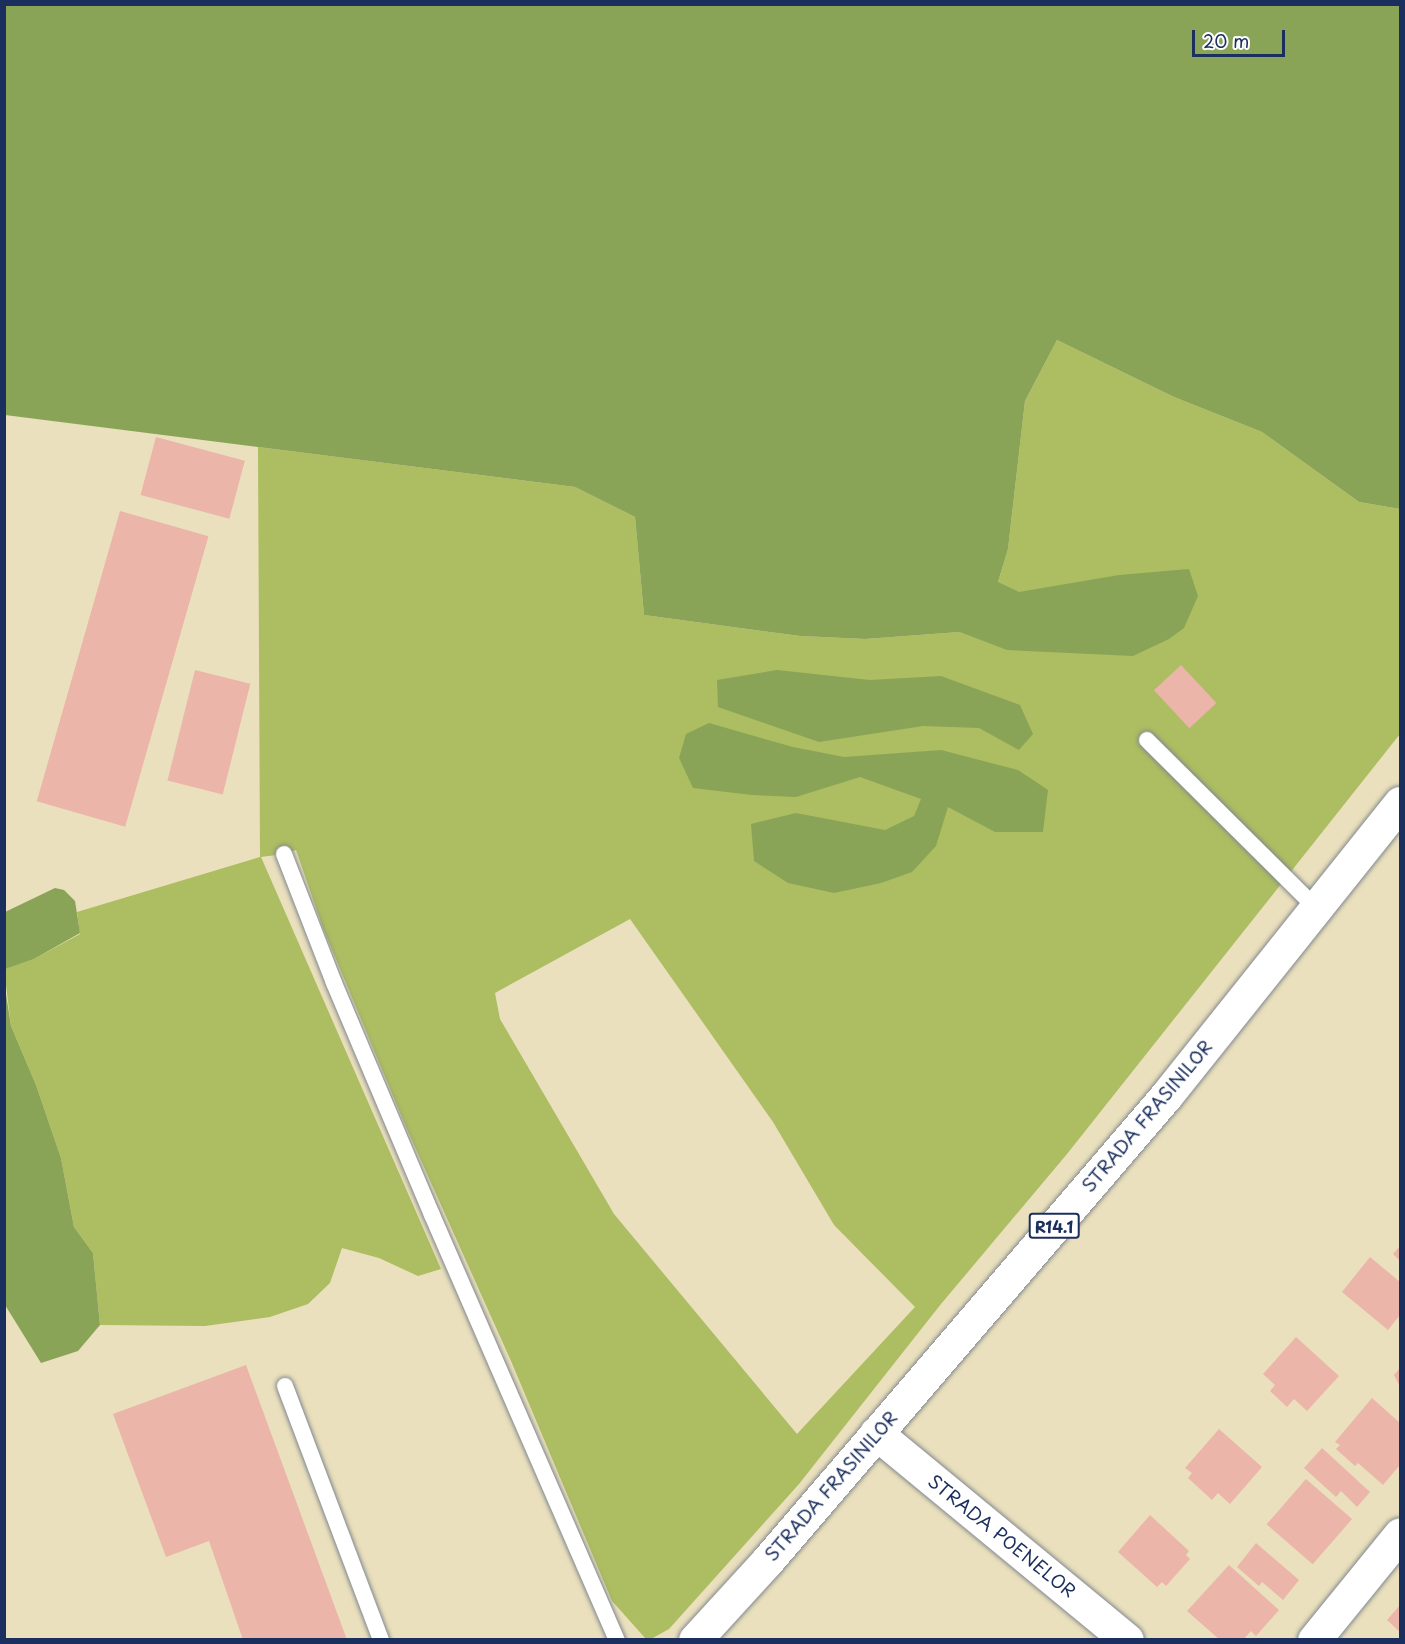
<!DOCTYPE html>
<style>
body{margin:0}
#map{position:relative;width:1405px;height:1644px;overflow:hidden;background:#eae0bd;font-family:"Playpen Sans",sans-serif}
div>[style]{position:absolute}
.green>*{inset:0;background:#adbd61}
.forest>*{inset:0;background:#8aa457}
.building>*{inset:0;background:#ebb5a9;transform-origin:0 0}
.roads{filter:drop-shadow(0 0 2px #82888e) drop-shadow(0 0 2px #82888e)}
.lane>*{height:16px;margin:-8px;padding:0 8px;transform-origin:8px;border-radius:8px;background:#fff}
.street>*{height:33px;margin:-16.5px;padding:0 16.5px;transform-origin:16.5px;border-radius:16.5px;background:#fff}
.primary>*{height:33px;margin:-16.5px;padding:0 16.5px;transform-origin:16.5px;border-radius:16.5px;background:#fff}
span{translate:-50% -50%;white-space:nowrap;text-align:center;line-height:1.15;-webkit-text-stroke:4.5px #fff;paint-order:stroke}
.shield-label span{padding:2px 4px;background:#fff;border:2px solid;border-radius:4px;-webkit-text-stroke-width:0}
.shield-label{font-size:16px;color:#1b2f5e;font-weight:700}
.street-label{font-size:18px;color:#1b2f5e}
.frame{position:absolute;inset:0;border:6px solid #1b2f5e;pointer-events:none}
.scale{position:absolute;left:1192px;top:30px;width:93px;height:27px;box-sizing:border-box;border:3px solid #1b2f5e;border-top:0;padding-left:8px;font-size:18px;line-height:21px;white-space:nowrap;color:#1b2f5e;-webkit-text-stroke:4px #fff;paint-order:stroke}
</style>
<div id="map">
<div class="green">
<i style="clip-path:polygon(evenodd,1057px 340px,1174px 397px,1262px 432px,1359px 502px,1400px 509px,1400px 734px,1067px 1154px,941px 1304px,799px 1484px,669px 1629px,651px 1639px,646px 1639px,612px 1601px,511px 1361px,406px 1127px,323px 928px,296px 850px,284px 854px,261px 857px,441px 1269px,418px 1276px,379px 1258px,342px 1248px,330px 1283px,308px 1304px,270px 1317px,205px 1326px,100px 1325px,93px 1253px,74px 1227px,61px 1158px,36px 1085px,11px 1026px,4px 969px,34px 959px,80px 934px,77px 912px,260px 857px,258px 447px,575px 487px,635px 517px,644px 615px,800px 636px,865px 639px,960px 632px,998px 582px,1008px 549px,1025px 401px,1057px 340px,630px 919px,773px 1122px,834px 1225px,915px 1307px,797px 1434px,614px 1214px,500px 1019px,495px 993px,630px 919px)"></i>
</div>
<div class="forest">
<i style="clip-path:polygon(5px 4px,1400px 5px,1400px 509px,1359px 502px,1262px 432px,1174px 397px,1057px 340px,1025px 401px,1008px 549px,998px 582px,1019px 592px,1119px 575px,1189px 569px,1198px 596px,1184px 628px,1169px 639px,1133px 656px,1007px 650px,960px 632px,865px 639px,800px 636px,644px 615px,635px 517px,575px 487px,5px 415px)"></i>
<i style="clip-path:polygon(777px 670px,870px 680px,941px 676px,1020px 705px,1033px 734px,1019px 750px,979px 728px,923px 726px,819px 742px,718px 707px,717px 680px)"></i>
<i style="clip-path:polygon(709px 723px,793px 747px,844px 757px,941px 750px,1018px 770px,1048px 790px,1043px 832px,995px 832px,948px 807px,936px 846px,912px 872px,881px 883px,834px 893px,788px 883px,754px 861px,751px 824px,796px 813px,885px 830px,914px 816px,921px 799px,860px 777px,796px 797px,752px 795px,693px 788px,679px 758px,686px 734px)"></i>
<i style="clip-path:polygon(55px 888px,64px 890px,75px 901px,80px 933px,34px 959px,5px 969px,5px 912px)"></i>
<i style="clip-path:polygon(4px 981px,11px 1026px,36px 1085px,61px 1158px,74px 1227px,93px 1253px,100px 1325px,78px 1351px,41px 1363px,5px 1305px)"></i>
</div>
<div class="building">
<i style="left:156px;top:437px;width:92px;height:60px;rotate:15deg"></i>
<i style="left:120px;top:511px;width:92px;height:302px;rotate:16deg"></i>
<i style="left:1181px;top:665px;width:52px;height:37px;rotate:47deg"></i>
<i style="left:195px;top:670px;width:57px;height:114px;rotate:14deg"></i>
<i style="clip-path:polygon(1400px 1246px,1400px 1261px,1393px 1254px)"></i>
<i style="clip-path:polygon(1370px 1257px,1400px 1282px,1400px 1315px,1388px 1330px,1342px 1292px)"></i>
<i style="clip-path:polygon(1296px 1337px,1339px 1376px,1307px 1411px,1294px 1399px,1287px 1407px,1270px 1391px,1275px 1385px,1263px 1374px)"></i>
<i style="clip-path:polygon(246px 1365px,347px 1640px,243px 1640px,209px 1541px,166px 1557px,113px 1414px)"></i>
<i style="clip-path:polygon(1400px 1368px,1400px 1387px,1394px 1375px)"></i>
<i style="clip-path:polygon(1372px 1398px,1400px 1423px,1400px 1465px,1383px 1485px,1358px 1463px,1355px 1466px,1336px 1449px,1340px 1445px,1335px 1442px)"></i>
<i style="clip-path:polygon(1219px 1429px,1262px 1467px,1230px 1504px,1218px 1493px,1212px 1500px,1188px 1478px,1192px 1473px,1185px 1468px)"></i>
<i style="clip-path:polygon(1322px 1448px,1370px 1492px,1357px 1507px,1341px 1491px,1336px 1497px,1304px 1468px)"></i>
<i style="left:1306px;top:1479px;width:61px;height:60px;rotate:41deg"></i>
<i style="clip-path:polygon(1150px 1515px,1189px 1551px,1186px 1555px,1190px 1559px,1166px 1586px,1162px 1582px,1157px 1587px,1118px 1552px)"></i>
<i style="clip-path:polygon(1256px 1543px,1299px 1580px,1283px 1600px,1262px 1582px,1259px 1586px,1237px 1567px)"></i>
<i style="clip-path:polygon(1229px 1565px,1279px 1610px,1256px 1636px,1251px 1631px,1243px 1640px,1220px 1640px,1187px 1611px)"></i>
<i style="clip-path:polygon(1400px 1605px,1400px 1632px,1387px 1620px)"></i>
</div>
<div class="roads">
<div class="lane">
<i style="left:1147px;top:740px;width:238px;rotate:44.8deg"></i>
<i style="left:284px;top:854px;width:138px;rotate:68.8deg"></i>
<i style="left:334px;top:983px;width:252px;rotate:67.1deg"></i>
<i style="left:432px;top:1215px;width:464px;rotate:66.5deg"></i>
<i style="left:285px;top:1386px;width:272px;rotate:69.3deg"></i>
</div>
<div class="street">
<i style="left:876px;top:1433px;width:325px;rotate:39.5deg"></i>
<i style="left:1314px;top:1640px;width:136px;rotate:-50.9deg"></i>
</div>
<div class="primary">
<i style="left:695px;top:1640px;width:108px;rotate:-47.6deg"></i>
<i style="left:768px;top:1560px;width:611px;rotate:-49.38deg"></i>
<i style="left:1166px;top:1096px;width:375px;rotate:-51.4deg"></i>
</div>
</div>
<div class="shield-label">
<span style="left:1054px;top:1226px">R14.1</span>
</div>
<div class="street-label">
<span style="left:1147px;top:1116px;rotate:-50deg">STRADA FRASINILOR</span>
<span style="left:831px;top:1486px;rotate:-49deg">STRADA FRASINILOR</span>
<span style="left:1002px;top:1536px;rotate:39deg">STRADA POENELOR</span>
</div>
<div class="frame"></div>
<div class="scale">20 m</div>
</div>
